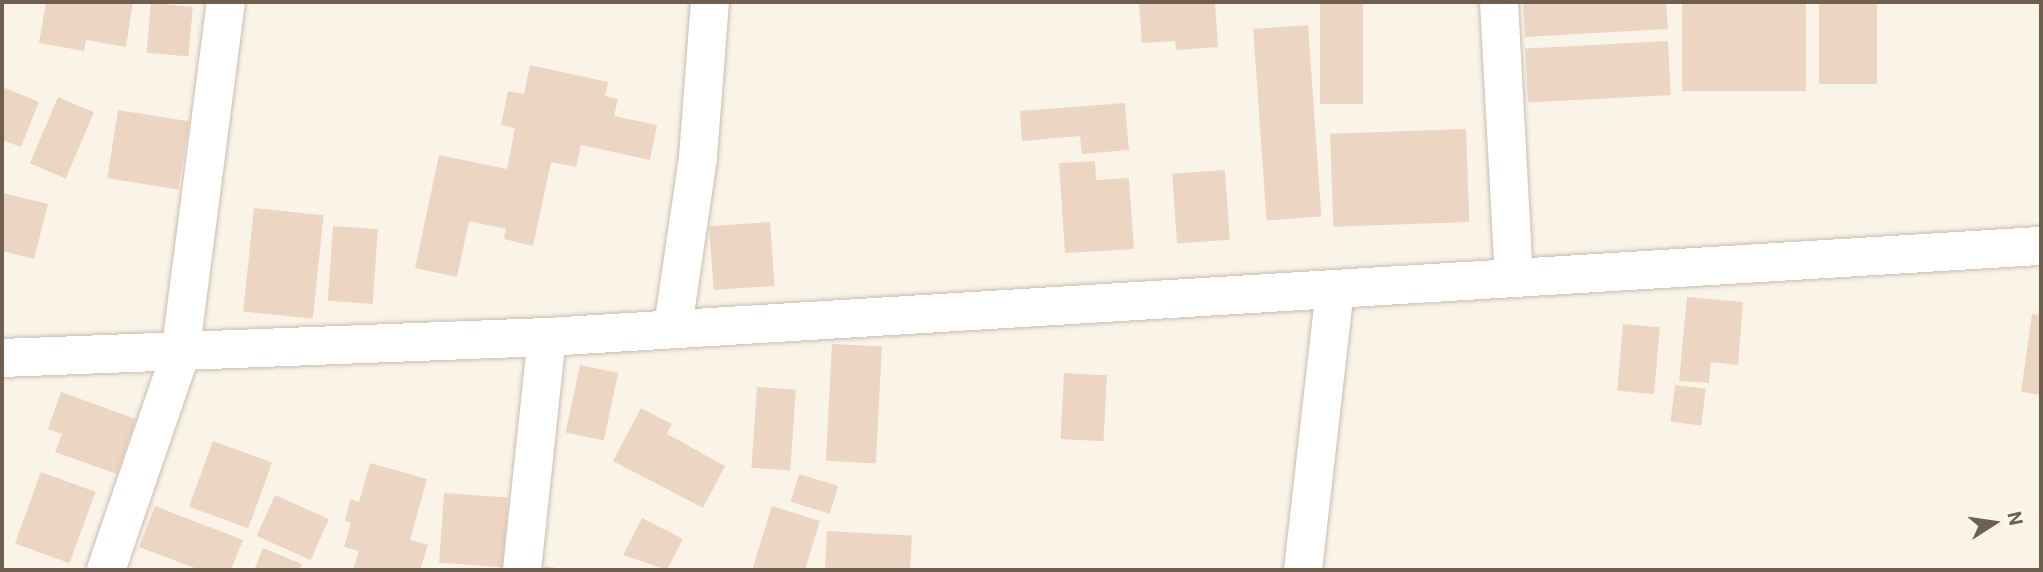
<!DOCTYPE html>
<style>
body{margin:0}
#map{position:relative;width:2043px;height:572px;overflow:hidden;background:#faf4e8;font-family:Roboto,sans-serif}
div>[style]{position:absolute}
.building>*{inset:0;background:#ecd6c3;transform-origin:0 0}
.roads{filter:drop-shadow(0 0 2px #cabdaf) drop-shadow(0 0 2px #cabdaf)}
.minor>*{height:38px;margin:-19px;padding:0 19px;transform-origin:19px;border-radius:19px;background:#fff}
span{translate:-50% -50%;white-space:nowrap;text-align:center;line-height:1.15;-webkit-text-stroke:6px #fdf8ee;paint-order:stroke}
.frame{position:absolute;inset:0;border:4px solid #705e4f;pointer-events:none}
.north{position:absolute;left:1959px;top:488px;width:70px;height:70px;-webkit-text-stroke:5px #fdf8ee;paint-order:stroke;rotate:78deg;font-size:19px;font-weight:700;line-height:28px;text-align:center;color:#705e4f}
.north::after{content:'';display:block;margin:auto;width:24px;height:32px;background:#705e4f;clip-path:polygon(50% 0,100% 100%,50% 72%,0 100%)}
</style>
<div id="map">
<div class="building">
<i style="clip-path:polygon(46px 2px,133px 2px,126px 47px,86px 40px,84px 51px,39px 43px)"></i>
<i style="clip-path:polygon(1139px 2px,1215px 2px,1218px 47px,1176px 50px,1175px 41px,1142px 43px)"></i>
<i style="left:1320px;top:2px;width:43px;height:102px"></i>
<i style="clip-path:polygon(1523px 2px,1666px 2px,1668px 29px,1525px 37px)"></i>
<i style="left:1682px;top:2px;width:124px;height:89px"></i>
<i style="left:1819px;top:2px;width:58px;height:82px"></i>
<i style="left:151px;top:3px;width:42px;height:50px;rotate:5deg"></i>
<i style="left:1308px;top:25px;width:192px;height:55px;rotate:86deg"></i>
<i style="left:1668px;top:41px;width:54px;height:143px;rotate:87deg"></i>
<i style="clip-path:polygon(530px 65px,608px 82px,605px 96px,618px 99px,614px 116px,657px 125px,650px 160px,581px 145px,576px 167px,551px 162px,533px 246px,504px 239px,506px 229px,469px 221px,457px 277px,415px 268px,439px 155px,507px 169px,515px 128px,501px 125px,508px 91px,524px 94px)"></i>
<i style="clip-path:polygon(2px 87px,39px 102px,21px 147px,2px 140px)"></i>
<i style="left:58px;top:97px;width:39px;height:72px;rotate:23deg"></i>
<i style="clip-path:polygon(1125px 103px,1129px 150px,1082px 154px,1080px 136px,1022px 141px,1020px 111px)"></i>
<i style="left:118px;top:110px;width:72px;height:69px;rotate:9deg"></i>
<i style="left:1466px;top:129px;width:93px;height:136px;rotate:88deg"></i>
<i style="clip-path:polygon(1095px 161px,1096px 180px,1129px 178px,1134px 249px,1065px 253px,1059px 163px)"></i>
<i style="left:1225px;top:170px;width:70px;height:53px;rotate:86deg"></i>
<i style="clip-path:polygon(3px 193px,48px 204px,34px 259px,2px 251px)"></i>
<i style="left:254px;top:208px;width:70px;height:104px;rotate:6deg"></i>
<i style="left:770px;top:222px;width:64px;height:61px;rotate:86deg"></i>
<i style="left:333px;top:226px;width:45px;height:75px;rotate:4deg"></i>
<i style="clip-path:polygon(1687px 297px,1743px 302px,1738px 365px,1711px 362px,1709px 383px,1679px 381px)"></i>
<i style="clip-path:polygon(2032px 314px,2041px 315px,2041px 395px,2021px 392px)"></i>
<i style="left:1623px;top:324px;width:37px;height:67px;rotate:5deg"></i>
<i style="left:832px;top:344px;width:50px;height:117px;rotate:3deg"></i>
<i style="left:580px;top:365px;width:39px;height:69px;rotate:12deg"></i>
<i style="left:1064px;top:373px;width:43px;height:66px;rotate:3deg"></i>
<i style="left:1675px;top:385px;width:31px;height:37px;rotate:7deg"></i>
<i style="left:757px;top:387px;width:39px;height:81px;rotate:4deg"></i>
<i style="clip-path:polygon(61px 392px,136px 419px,117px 474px,55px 452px,62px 434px,48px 429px)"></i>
<i style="clip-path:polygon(641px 408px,672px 424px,667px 434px,725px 466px,703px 508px,613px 461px)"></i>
<i style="left:213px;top:441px;width:63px;height:70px;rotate:20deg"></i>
<i style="clip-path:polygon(370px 463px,427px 479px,410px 540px,428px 545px,420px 570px,353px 570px,359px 551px,344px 547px,351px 523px,345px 521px,350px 499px,359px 502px)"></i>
<i style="left:41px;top:472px;width:58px;height:76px;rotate:20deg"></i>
<i style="left:799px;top:474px;width:41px;height:29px;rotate:17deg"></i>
<i style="left:444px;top:493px;width:64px;height:70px;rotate:4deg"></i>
<i style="left:275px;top:495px;width:59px;height:45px;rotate:24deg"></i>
<i style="clip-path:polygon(155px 506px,243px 540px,231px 570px,200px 570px,139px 547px)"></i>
<i style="clip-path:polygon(772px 506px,820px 521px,805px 570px,752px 570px)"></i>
<i style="clip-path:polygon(642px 518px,683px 539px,667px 570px,623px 555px)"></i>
<i style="left:827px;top:531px;width:85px;height:39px;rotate:3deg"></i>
<i style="clip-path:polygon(263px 548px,302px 564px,300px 570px,254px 570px)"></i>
<i style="clip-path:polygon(545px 566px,562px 569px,562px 570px,544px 570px)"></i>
</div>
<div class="roads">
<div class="minor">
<i style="left:1499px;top:2px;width:276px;rotate:86.9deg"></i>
<i style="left:673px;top:327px;width:172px;rotate:-81.6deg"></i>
<i style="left:698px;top:157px;width:155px;rotate:-85.6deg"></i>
<i style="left:2px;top:358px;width:545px;rotate:-2.21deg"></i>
<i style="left:547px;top:337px;width:1497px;rotate:-3.49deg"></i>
<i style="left:106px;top:570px;width:227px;rotate:-71deg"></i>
<i style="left:180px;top:355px;width:356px;rotate:-82.6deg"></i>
<i style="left:522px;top:570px;width:234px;rotate:-83.9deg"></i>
<i style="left:1303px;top:570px;width:282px;rotate:-83.5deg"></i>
</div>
</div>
<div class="frame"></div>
<div class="north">N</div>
</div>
